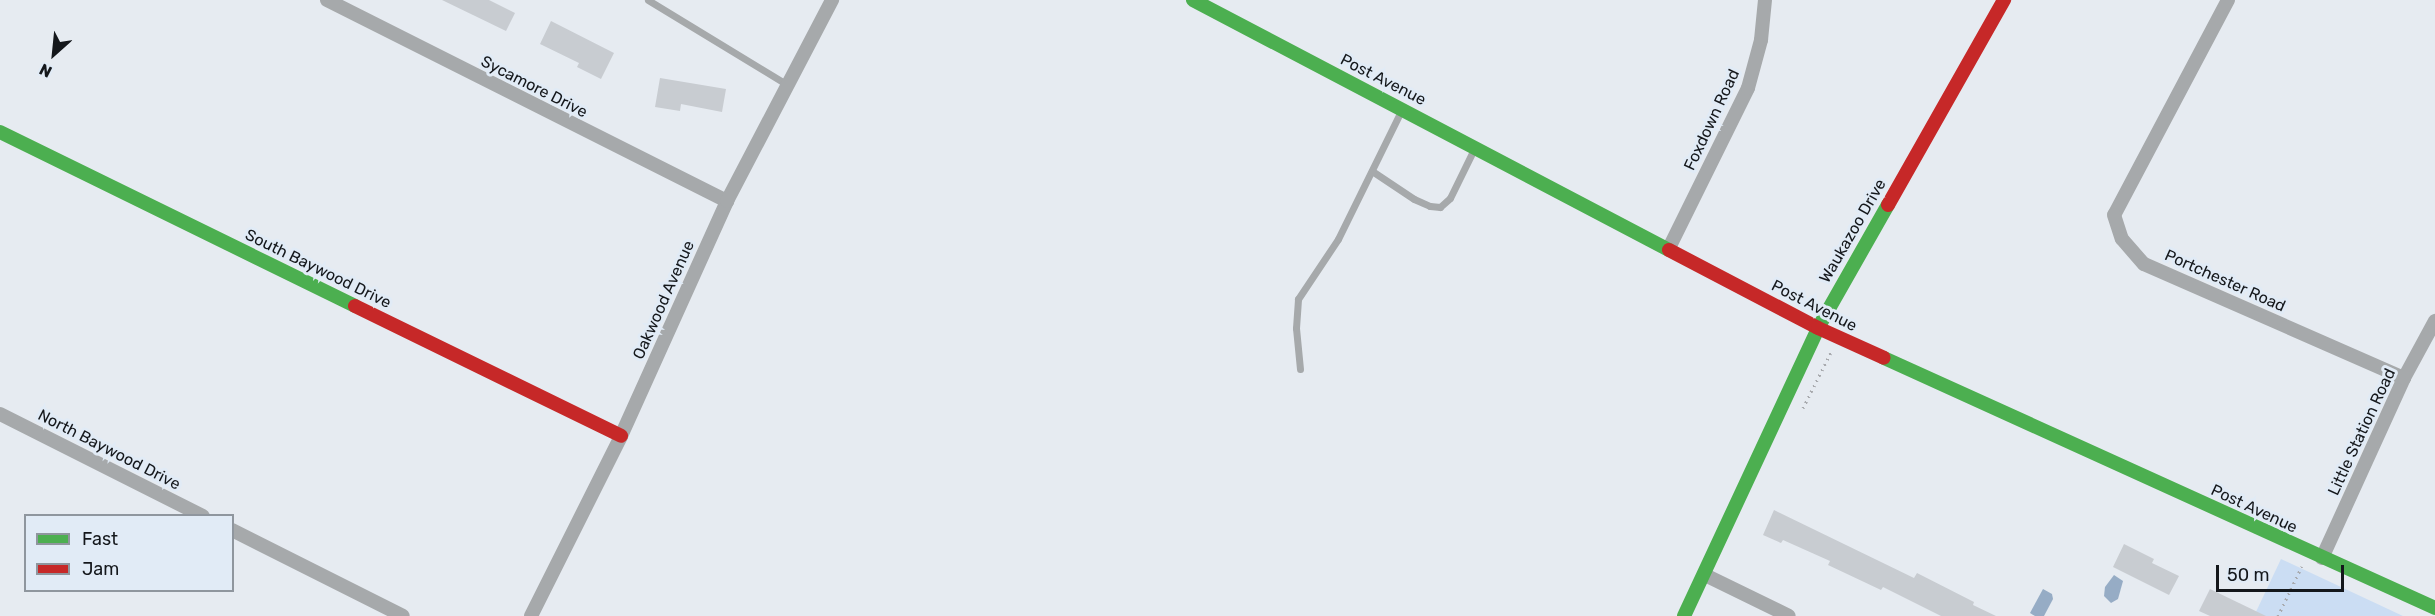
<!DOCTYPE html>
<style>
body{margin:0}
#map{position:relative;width:2435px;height:616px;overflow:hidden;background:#e6ebf1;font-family:Rubik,sans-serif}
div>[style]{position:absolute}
.green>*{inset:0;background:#cbddf3}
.water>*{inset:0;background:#96acc5}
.building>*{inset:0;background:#c8ccd1}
.path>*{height:3px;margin-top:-1.5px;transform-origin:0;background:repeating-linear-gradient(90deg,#a8aaae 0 1.5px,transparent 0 6px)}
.lane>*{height:7px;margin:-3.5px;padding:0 3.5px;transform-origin:3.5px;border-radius:3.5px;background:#a6a9ab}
.street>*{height:14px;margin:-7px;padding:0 7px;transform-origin:7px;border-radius:7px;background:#a6a9ab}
.fast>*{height:14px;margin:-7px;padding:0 7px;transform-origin:7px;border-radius:7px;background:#4caf50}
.jam>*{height:14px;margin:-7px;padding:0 7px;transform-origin:7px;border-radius:7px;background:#c62828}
span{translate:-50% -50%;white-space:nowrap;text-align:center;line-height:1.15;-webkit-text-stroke:6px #e1ebf6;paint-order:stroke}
.street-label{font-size:16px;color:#14171b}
.legend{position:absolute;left:24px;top:514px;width:210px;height:78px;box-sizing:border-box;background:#e1ebf6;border:2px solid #8f969e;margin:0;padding:8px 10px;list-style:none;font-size:18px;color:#14171b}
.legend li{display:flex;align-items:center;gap:12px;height:30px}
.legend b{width:30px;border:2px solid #8f969e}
.north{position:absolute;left:24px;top:24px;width:60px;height:60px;-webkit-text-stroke:4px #e1ebf6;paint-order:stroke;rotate:207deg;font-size:16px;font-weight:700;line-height:24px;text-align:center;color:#14171b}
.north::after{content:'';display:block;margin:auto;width:21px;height:27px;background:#14171b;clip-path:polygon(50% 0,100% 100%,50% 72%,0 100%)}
.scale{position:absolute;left:2216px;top:565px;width:128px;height:27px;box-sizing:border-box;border:3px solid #14171b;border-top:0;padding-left:8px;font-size:18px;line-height:21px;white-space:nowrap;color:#14171b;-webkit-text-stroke:4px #e1ebf6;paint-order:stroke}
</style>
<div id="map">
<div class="green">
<i style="clip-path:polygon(2281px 559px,2403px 616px,2254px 616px)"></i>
</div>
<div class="water">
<i style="clip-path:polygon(2114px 575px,2123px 581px,2118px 599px,2111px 603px,2104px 596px,2105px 587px)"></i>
<i style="clip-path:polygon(2043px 589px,2052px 594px,2053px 599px,2044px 616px,2035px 616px,2030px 613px)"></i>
</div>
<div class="building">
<i style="clip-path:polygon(442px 0,489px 0,515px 13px,506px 31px)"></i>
<i style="clip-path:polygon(551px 21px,614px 53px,601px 79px,577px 67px,579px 63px,540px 44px)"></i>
<i style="clip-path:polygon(660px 78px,726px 89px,722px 112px,681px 104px,680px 111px,655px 107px)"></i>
<i style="clip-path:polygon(1774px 510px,1914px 578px,1917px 573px,1974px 602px,1973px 605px,1996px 616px,1941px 616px,1883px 587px,1881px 590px,1828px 565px,1830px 561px,1783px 540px,1781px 543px,1763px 535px)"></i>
<i style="clip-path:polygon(2124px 544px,2154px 559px,2152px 563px,2179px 576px,2169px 595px,2113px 567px)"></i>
<i style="clip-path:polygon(2210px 589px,2266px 616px,2210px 616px,2199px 611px)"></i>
</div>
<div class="path">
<i style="left:1803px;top:408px;width:63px;rotate:-63.4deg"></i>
<i style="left:2278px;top:616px;width:55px;rotate:-64.4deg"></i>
</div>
<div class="lane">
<i style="left:648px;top:0;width:164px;rotate:31.3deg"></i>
<i style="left:1372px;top:171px;width:50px;rotate:33.7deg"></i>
<i style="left:1414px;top:199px;width:17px;rotate:24deg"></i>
<i style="left:1430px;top:206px;width:10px;rotate:6deg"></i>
<i style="left:1440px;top:207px;width:13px;rotate:-42deg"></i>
<i style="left:1450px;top:198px;width:55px;rotate:-63.9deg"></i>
<i style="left:1300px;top:369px;width:41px;rotate:-95.6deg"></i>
<i style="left:1296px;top:328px;width:29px;rotate:-86deg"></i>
<i style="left:1298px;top:299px;width:72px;rotate:-56.3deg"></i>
<i style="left:1338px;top:239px;width:143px;rotate:-63.8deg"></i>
</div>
<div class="street">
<i style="left:327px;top:0;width:448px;rotate:26.7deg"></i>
<i style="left:2228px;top:0;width:243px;rotate:117.9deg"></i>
<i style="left:2114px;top:215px;width:25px;rotate:72deg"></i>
<i style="left:2122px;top:239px;width:33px;rotate:49deg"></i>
<i style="left:2144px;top:264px;width:284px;rotate:23.7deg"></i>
<i style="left:1669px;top:248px;width:178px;rotate:-63.7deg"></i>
<i style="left:1748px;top:88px;width:50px;rotate:-74.8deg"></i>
<i style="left:1761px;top:40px;width:40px;rotate:-84.3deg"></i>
<i style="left:0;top:414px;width:227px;rotate:26.7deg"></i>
<i style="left:232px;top:530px;width:191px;rotate:26.7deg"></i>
<i style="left:2322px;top:558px;width:198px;rotate:-65.5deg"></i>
<i style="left:2404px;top:378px;width:65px;rotate:-61.5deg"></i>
<i style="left:1705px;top:575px;width:93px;rotate:26deg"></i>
<i style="left:531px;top:616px;width:201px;rotate:-63.4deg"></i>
<i style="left:621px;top:436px;width:258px;rotate:-65.7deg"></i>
<i style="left:727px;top:201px;width:227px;rotate:-62.4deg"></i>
</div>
<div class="fast">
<i style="left:1193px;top:0;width:538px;rotate:27.71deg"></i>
<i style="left:0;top:132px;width:395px;rotate:26.1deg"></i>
<i style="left:1884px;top:358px;width:605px;rotate:24.4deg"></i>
<i style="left:1684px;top:616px;width:318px;rotate:-65deg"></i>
<i style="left:1818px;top:328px;width:142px;rotate:-60.4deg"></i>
</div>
<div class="jam">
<i style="left:1888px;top:205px;width:236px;rotate:-60.5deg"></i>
<i style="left:1669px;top:250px;width:168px;rotate:27.6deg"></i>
<i style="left:1818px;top:328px;width:72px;rotate:24.4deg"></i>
<i style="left:355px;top:306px;width:296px;rotate:26deg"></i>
</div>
<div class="street-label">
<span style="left:1383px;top:80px;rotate:27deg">Post Avenue</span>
<span style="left:534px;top:87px;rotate:27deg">Sycamore Drive</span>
<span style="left:1712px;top:120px;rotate:-65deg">Foxdown Road</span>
<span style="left:1853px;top:231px;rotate:-60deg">Waukazoo Drive</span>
<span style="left:318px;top:269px;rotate:26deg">South Baywood Drive</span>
<span style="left:2225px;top:281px;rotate:24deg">Portchester Road</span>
<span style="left:664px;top:300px;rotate:-66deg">Oakwood Avenue</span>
<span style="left:1814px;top:306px;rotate:27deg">Post Avenue</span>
<span style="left:2362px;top:432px;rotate:-65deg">Little Station Road</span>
<span style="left:109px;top:450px;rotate:27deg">North Baywood Drive</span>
<span style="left:2254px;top:509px;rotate:25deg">Post Avenue</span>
</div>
<ul class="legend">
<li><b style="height:8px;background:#4caf50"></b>Fast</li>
<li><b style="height:8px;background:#c62828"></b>Jam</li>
</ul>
<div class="north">N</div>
<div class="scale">50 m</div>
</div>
